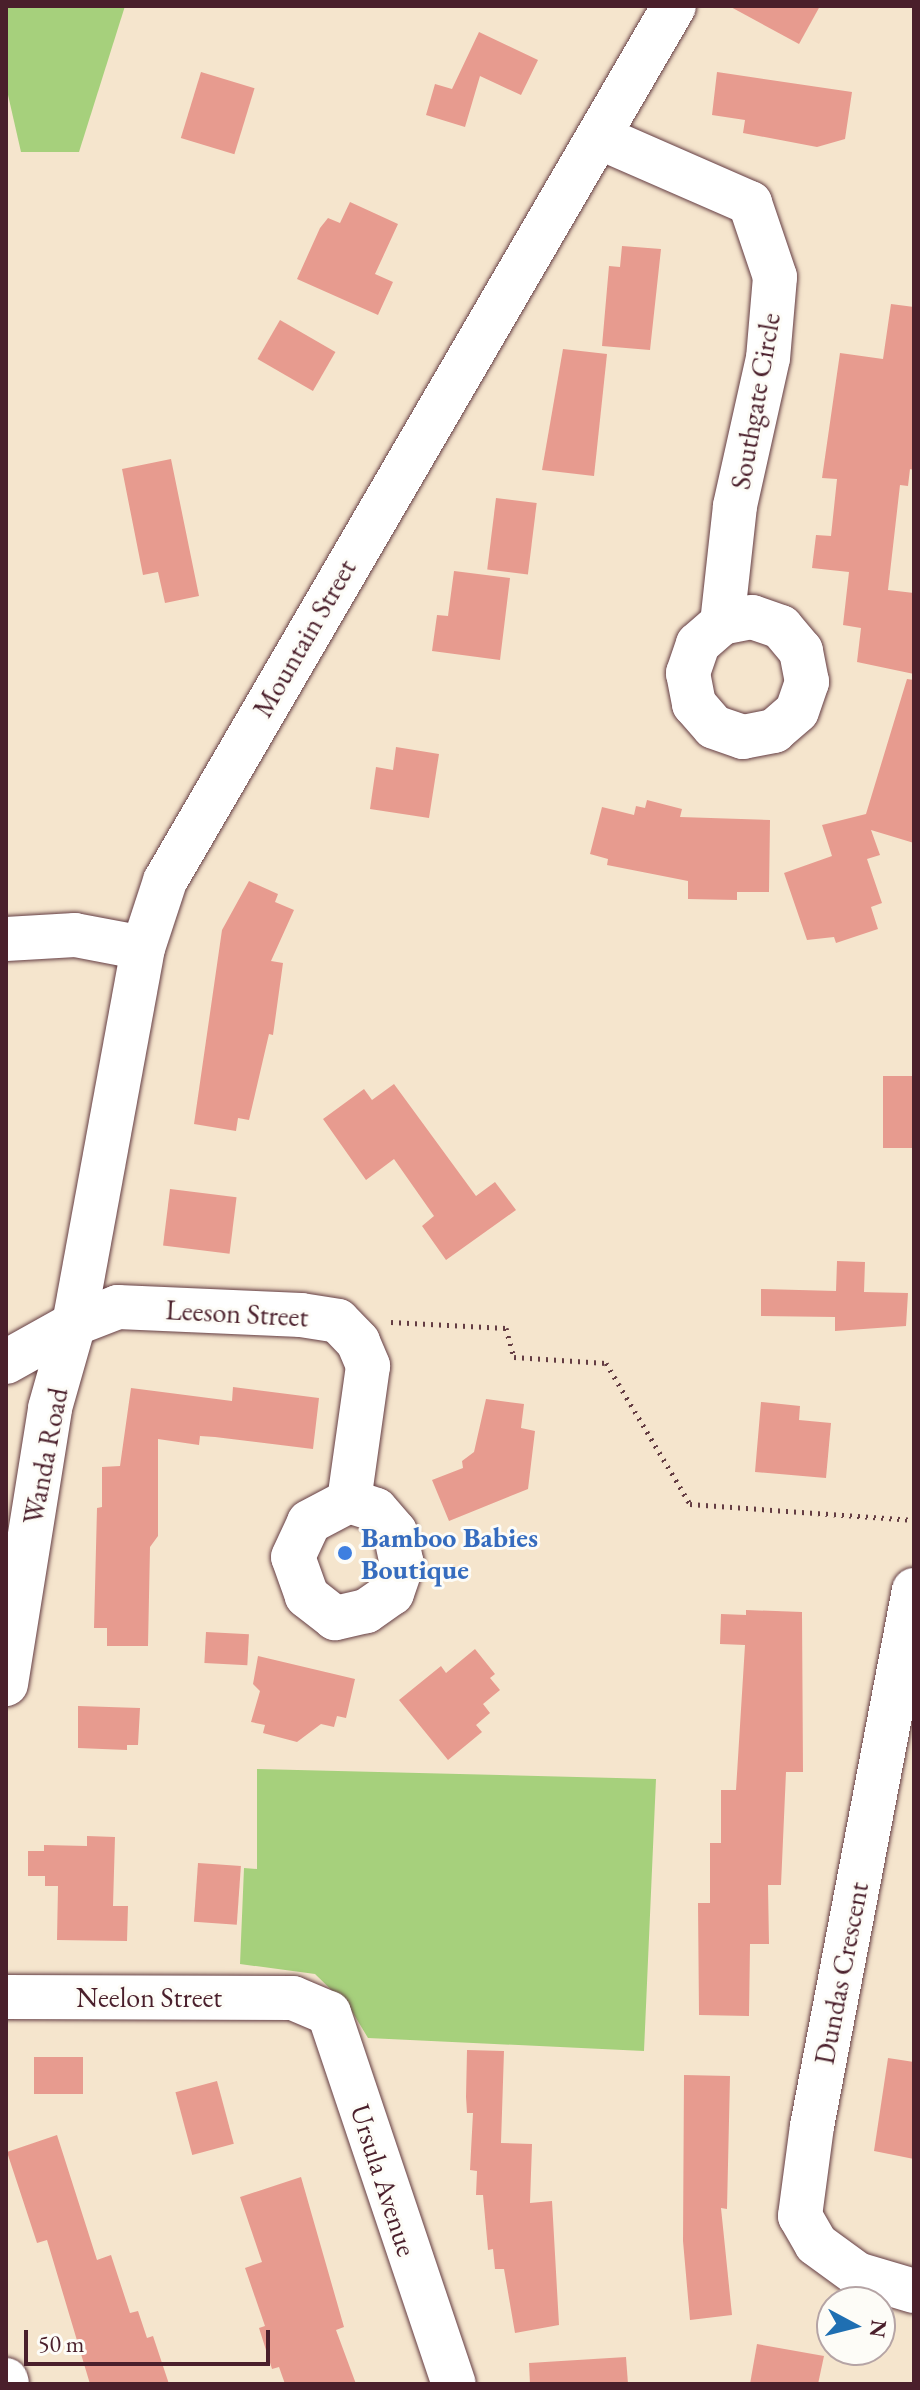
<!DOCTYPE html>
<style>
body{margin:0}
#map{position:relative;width:920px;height:2390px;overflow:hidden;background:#f5e5cd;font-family:"EB Garamond",serif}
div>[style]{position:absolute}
.green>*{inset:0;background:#a6d07c}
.building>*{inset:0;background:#e79b8f;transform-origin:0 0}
.path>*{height:5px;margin-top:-2.5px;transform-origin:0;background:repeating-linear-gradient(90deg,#643d43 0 2px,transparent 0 8px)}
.roads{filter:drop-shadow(0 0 2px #643d43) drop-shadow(0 0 2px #643d43)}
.minor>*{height:44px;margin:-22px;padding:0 22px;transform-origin:22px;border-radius:22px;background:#fff}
.dots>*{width:22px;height:22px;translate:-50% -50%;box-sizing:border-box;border:4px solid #fdfcf7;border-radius:50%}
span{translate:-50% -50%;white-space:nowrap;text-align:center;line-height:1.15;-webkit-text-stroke:6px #fdfcf7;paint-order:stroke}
.street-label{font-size:28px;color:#4a1f2b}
.shop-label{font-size:28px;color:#366cbe;font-weight:700}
.left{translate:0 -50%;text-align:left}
.frame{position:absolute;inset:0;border:8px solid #4a1f2b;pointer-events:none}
.north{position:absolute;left:816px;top:2286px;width:80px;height:80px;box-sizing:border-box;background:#fdfcf7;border:2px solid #b5a4a5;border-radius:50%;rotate:97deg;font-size:22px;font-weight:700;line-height:32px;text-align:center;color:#4a1f2b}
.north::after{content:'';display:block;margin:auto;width:28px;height:36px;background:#1f6fb2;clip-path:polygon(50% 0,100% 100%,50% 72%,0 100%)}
.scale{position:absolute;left:24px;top:2330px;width:246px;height:36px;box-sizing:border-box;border:4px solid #4a1f2b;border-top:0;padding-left:10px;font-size:24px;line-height:28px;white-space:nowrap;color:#4a1f2b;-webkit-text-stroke:6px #fdfcf7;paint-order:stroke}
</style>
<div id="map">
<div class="green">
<i style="clip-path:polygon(6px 6px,125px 6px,79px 152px,21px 152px,6px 86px)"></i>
<i style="clip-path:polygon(257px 1769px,656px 1779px,644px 2051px,368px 2038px,350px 2008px,315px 1974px,240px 1964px,244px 1868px,257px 1869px)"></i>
</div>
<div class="building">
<i style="clip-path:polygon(729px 6px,820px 6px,799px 44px)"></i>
<i style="clip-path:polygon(479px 32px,538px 60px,521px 95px,480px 76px,465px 127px,426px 115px,435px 84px,452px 89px)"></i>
<i style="left:201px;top:72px;width:56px;height:69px;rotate:17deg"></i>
<i style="clip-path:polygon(717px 72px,852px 92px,845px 139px,817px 147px,743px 133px,745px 120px,712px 115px)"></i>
<i style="clip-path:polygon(350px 202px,398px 224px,375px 274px,393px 282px,378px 315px,297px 279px,320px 228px,328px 218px,340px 223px)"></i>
<i style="clip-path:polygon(622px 246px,661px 249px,650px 350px,602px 346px,609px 266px,620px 267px)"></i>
<i style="clip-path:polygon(891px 304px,914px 307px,914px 470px,910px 469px,908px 486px,900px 485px,888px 590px,914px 593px,914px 674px,857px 662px,861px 628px,843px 625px,849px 572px,812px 568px,816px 535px,831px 536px,837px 479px,822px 478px,840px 353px,883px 359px)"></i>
<i style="left:280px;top:320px;width:64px;height:45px;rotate:30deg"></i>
<i style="clip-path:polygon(563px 349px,607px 354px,594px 476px,542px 470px)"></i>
<i style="clip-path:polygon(171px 459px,199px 596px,165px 603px,158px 572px,143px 575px,122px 469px)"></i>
<i style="left:496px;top:498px;width:41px;height:72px;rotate:7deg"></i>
<i style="clip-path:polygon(454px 571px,510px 578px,500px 660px,432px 651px,437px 615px,448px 616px)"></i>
<i style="clip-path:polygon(907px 679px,914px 680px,914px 843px,871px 830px,880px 855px,867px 859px,882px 903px,871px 907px,878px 929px,836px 943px,834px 937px,807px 940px,784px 873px,832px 856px,822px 825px,866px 814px)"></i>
<i style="clip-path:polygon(396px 747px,439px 754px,429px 818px,370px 809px,376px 767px,393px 770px)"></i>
<i style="clip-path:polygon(647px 800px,682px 809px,680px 817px,770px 820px,769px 892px,737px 892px,737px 900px,688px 899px,688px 881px,607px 865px,608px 859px,590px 854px,602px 807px,634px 815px,636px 806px,645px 808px)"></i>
<i style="clip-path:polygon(249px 881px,278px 894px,275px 902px,294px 910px,271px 961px,283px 963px,273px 1035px,269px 1034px,249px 1120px,238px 1118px,236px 1131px,194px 1124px,222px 930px)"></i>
<i style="left:883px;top:1076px;width:31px;height:72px"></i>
<i style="clip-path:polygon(394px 1084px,476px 1196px,495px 1182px,516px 1210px,446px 1260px,422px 1226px,434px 1216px,394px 1159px,366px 1180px,323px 1119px,364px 1089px,372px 1100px)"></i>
<i style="left:170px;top:1189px;width:67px;height:57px;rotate:7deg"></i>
<i style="clip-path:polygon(837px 1261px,865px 1262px,864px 1292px,908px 1293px,906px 1326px,835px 1331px,835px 1317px,761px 1316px,761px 1289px,836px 1291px)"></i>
<i style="clip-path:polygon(233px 1387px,319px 1398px,313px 1449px,215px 1437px,200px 1436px,199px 1445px,158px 1439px,158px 1536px,150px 1547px,148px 1646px,107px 1646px,107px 1628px,94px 1628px,97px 1508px,102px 1507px,102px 1467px,120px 1466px,131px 1388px,232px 1401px)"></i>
<i style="clip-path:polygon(486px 1399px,524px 1404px,521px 1428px,535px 1431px,528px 1489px,449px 1521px,432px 1480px,463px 1468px,462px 1461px,474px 1452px)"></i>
<i style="clip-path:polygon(761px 1402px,800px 1406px,799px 1420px,831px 1423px,826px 1478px,755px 1472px)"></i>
<i style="clip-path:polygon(746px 1610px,802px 1612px,803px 1772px,786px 1772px,781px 1885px,768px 1885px,769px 1944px,750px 1944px,749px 2016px,699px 2015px,698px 1903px,710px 1903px,710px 1843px,721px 1843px,721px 1790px,736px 1790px,745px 1645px,720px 1644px,721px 1614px,746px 1615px)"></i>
<i style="left:206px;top:1632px;width:43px;height:31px;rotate:3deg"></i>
<i style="clip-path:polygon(475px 1649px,495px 1674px,490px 1678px,500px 1690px,483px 1704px,490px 1713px,476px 1725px,482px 1732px,448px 1760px,399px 1700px,441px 1666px,446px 1673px)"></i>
<i style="clip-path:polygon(258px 1656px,355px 1679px,346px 1718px,337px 1716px,334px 1727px,321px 1724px,297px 1742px,263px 1733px,265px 1725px,251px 1722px,260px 1691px,253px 1684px)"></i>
<i style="clip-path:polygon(78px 1706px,140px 1708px,138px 1745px,127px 1745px,127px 1750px,78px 1748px)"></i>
<i style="clip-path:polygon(87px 1836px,115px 1837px,113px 1906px,128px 1906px,127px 1941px,57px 1940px,58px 1886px,45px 1886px,45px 1876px,28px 1876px,28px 1851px,44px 1851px,44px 1845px,87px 1846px)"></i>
<i style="left:198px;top:1863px;width:43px;height:59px;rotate:4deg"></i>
<i style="clip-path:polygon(467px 2050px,504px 2051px,501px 2143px,532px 2144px,530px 2203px,552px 2201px,559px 2325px,515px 2333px,504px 2269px,495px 2269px,493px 2249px,488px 2250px,483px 2195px,476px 2195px,477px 2171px,470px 2170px,473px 2113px,467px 2113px,466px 2097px)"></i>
<i style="left:34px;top:2057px;width:49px;height:37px"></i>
<i style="clip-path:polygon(888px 2058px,914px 2062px,914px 2159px,874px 2151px)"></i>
<i style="clip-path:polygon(684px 2075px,730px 2076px,727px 2209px,721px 2208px,732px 2315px,690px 2320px,683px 2241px)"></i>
<i style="left:217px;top:2081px;width:65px;height:43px;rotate:75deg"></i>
<i style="clip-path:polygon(57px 2135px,97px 2260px,111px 2255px,130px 2313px,138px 2311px,147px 2338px,153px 2336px,169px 2384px,90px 2384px,47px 2240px,37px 2243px,7px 2152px)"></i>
<i style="clip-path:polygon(301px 2177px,344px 2327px,336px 2330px,356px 2384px,285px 2384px,279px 2367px,272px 2369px,259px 2328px,265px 2326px,245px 2268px,262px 2262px,240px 2197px)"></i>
<i style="clip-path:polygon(757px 2344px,824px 2356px,818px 2384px,750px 2384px)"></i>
<i style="clip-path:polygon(626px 2357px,628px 2384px,530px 2384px,529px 2363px)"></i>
</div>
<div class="path">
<i style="left:391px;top:1322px;width:115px;rotate:3deg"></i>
<i style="left:506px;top:1328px;width:30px;rotate:75deg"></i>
<i style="left:514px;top:1357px;width:92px;rotate:3.7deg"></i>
<i style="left:606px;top:1363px;width:164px;rotate:59.2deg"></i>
<i style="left:690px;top:1504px;width:225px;rotate:4.1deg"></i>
</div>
<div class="roads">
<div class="minor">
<i style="left:599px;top:137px;width:165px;rotate:23.6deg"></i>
<i style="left:750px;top:203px;width:78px;rotate:71.3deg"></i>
<i style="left:775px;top:277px;width:81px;rotate:94.9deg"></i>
<i style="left:768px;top:358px;width:152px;rotate:102.6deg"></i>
<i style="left:735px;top:506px;width:118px;rotate:96.3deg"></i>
<i style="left:722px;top:623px;width:32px;rotate:139deg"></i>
<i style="left:698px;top:644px;width:31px;rotate:109deg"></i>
<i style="left:688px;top:673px;width:32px;rotate:79deg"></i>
<i style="left:694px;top:704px;width:30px;rotate:49deg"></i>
<i style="left:714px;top:727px;width:31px;rotate:19deg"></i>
<i style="left:743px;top:737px;width:32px;rotate:-11deg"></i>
<i style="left:774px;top:731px;width:30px;rotate:-41deg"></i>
<i style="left:797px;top:711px;width:31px;rotate:-71deg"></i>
<i style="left:807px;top:682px;width:32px;rotate:-101deg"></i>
<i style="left:801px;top:651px;width:31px;rotate:-130deg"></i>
<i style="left:781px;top:627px;width:31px;rotate:-161deg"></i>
<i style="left:752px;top:617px;width:31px;rotate:169deg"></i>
<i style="left:6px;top:939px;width:69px;rotate:-3.3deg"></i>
<i style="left:75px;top:935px;width:69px;rotate:10.8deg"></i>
<i style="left:6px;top:1362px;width:78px;rotate:-29.2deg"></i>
<i style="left:74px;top:1324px;width:47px;rotate:-21.1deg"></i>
<i style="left:118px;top:1307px;width:183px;rotate:2.5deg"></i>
<i style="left:301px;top:1315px;width:37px;rotate:9deg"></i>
<i style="left:338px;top:1321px;width:29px;rotate:46deg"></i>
<i style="left:358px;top:1342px;width:26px;rotate:67deg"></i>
<i style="left:368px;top:1366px;width:136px;rotate:98deg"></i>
<i style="left:349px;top:1501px;width:28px;rotate:18deg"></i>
<i style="left:376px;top:1510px;width:29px;rotate:49deg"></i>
<i style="left:395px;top:1532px;width:33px;rotate:78deg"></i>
<i style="left:402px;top:1564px;width:31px;rotate:109deg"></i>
<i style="left:392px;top:1593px;width:32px;rotate:145deg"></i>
<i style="left:366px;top:1611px;width:32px;rotate:167deg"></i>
<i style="left:335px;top:1618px;width:36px;rotate:-142deg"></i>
<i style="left:307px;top:1596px;width:41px;rotate:-109.7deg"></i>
<i style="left:293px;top:1557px;width:38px;rotate:-65deg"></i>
<i style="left:309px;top:1522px;width:45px;rotate:-27.7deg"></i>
<i style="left:914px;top:1590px;width:546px;rotate:100.77deg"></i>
<i style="left:812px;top:2126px;width:91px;rotate:97.6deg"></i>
<i style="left:800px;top:2216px;width:32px;rotate:60deg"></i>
<i style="left:816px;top:2244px;width:51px;rotate:36.2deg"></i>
<i style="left:857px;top:2274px;width:59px;rotate:16.6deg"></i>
<i style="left:6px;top:1684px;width:279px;rotate:-80.9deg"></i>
<i style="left:50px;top:1408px;width:87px;rotate:-74.1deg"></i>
<i style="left:74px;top:1324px;width:382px;rotate:-79.6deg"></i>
<i style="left:143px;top:948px;width:71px;rotate:-71.8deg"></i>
<i style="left:165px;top:881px;width:1012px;rotate:-59.81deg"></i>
<i style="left:6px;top:1997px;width:287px;rotate:0.2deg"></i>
<i style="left:293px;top:1998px;width:39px;rotate:23deg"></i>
<i style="left:329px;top:2013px;width:391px;rotate:71.4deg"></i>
<i style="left:6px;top:2380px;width:4px;rotate:76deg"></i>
</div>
</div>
<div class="dots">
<i style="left:345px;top:1553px;background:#3f7fe0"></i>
</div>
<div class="street-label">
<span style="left:755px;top:401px;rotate:-80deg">Southgate Circle</span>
<span style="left:304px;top:638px;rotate:-60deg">Mountain Street</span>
<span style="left:237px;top:1313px;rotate:3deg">Leeson Street</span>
<span style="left:45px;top:1456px;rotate:-79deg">Wanda Road</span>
<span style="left:841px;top:1973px;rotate:-79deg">Dundas Crescent</span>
<span style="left:149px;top:1997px">Neelon Street</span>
<span style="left:384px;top:2180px;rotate:72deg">Ursula Avenue</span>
</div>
<div class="shop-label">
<span class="left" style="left:361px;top:1553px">Bamboo Babies<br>Boutique</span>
</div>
<div class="frame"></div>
<div class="north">N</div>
<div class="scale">50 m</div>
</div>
